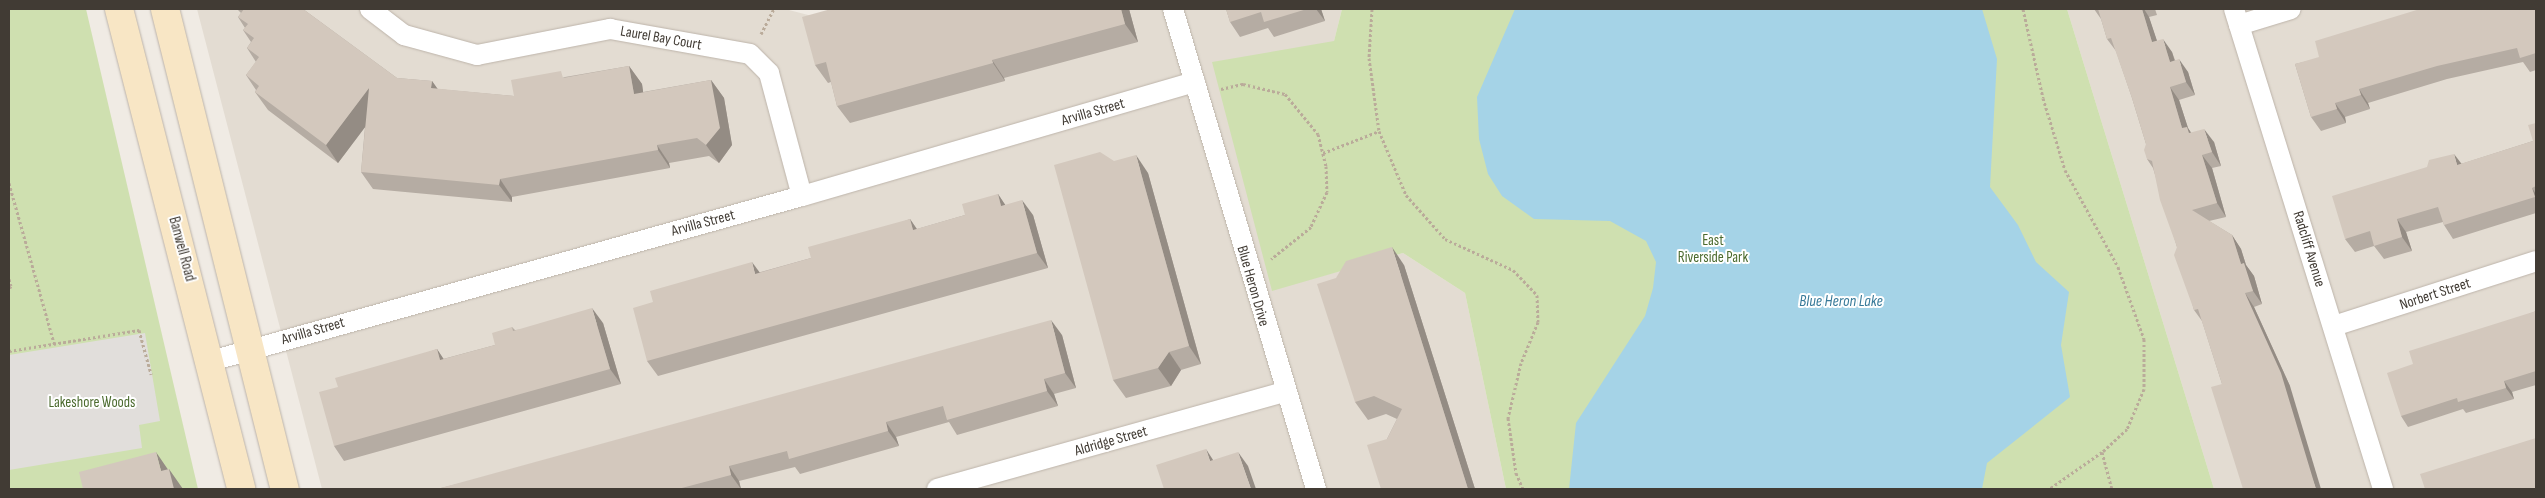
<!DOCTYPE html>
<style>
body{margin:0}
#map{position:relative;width:2545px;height:498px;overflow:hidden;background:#f0ebe4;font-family:"Sofia Sans Condensed",sans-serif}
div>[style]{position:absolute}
.residential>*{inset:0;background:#e3dcd2}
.green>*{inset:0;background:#cfe0b0}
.parking>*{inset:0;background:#e1dedb}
.water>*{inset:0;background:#a5d3e7}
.path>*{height:3px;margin-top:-1.5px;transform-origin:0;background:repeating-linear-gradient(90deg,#baab9a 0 2.5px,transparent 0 5px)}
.roads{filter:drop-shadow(0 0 1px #bdb4aa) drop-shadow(0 0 1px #bdb4aa)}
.street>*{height:20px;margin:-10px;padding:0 10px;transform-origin:10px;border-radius:10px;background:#fff}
.secondary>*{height:28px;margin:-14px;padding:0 14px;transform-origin:14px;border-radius:14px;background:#f8e6c5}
.wall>*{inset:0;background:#b5aca3}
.shaded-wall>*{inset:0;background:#948c84}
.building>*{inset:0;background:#d3c8bd}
span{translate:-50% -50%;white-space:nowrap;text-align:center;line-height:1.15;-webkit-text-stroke:4px #fff;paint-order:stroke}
.street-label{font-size:15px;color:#413b34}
.park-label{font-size:15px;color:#4c6b2f}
.water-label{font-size:16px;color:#387a99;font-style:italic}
.frame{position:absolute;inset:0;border:10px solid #413b34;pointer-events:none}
</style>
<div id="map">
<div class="residential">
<i style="clip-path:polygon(197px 9px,785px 9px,812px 16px,838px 9px,1342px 9px,1272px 290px,1403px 253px,1465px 293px,1506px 489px,322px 489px)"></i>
<i style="clip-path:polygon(2067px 9px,2536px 9px,2536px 489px,2214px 489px)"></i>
</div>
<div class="green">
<i style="clip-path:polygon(9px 9px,86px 9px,198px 489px,9px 489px)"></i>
<i style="clip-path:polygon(1342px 9px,2067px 9px,2214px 489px,1506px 489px,1465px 293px,1403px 253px,1272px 291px,1212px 62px,1334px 41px)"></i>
</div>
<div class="parking">
<i style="clip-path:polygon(145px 333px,160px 421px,139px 425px,142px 448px,9px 470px,9px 355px)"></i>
</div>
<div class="water">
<i style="clip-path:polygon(1515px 9px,1982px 9px,1997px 59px,1990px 187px,2018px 225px,2036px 262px,2069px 292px,2061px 345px,2070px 397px,1987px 463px,1982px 489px,1569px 489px,1576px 423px,1645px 316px,1653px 288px,1656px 262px,1646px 241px,1610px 221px,1534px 219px,1502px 196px,1488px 174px,1479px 139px,1477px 97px)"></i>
</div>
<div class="path">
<i style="left:1372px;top:9px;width:49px;rotate:93.5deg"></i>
<i style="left:1369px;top:58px;width:74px;rotate:82.2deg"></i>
<i style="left:1379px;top:131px;width:69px;rotate:67.1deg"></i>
<i style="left:1406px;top:195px;width:59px;rotate:48.4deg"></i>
<i style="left:1445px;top:239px;width:75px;rotate:24.5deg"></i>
<i style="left:1513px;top:270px;width:35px;rotate:46deg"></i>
<i style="left:1537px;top:295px;width:27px;rotate:88deg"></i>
<i style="left:1538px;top:322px;width:44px;rotate:112.5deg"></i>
<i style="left:1521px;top:363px;width:57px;rotate:103.3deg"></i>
<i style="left:1508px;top:418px;width:56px;rotate:81.7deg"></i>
<i style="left:1516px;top:473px;width:17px;rotate:66deg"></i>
<i style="left:2023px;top:9px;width:91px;rotate:77.3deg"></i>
<i style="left:2043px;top:98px;width:75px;rotate:73deg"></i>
<i style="left:2065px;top:170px;width:111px;rotate:61.3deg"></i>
<i style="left:2118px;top:267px;width:77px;rotate:70.1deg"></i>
<i style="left:2144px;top:339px;width:50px;rotate:90deg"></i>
<i style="left:2144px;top:389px;width:43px;rotate:113deg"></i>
<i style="left:2127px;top:429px;width:34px;rotate:137deg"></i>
<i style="left:2102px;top:452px;width:65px;rotate:145.1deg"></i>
<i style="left:761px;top:34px;width:28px;rotate:-63deg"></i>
<i style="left:1221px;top:89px;width:23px;rotate:-13deg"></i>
<i style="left:1243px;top:84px;width:43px;rotate:13.4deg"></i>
<i style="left:1285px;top:94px;width:52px;rotate:50.5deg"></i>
<i style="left:1318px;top:134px;width:33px;rotate:76deg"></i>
<i style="left:1326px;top:166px;width:26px;rotate:88deg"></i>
<i style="left:1327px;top:192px;width:38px;rotate:115deg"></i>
<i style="left:1311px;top:227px;width:51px;rotate:141.3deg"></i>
<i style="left:1323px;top:153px;width:60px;rotate:-21.4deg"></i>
<i style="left:9px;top:183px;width:166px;rotate:74.3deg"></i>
<i style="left:9px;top:279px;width:7px;rotate:74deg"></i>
<i style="left:11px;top:286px;width:4px;rotate:124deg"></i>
<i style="left:9px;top:351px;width:132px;rotate:-9.2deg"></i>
<i style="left:139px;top:330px;width:46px;rotate:74.7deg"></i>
<i style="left:2102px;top:452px;width:38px;rotate:75deg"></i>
</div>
<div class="roads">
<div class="street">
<i style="left:370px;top:9px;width:43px;rotate:37.4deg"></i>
<i style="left:404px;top:35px;width:76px;rotate:15.3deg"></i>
<i style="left:477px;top:55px;width:136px;rotate:-11.1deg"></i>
<i style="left:610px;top:29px;width:142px;rotate:10.1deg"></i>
<i style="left:750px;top:54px;width:27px;rotate:45deg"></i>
<i style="left:769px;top:73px;width:127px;rotate:75deg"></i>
<i style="left:1173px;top:9px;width:501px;rotate:73.41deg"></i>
<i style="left:2234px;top:9px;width:503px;rotate:72.75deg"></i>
<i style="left:2239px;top:25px;width:54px;rotate:-17.1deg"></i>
<i style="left:2334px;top:326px;width:212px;rotate:-17.8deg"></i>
<i style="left:211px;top:361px;width:614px;rotate:-15.6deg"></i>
<i style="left:802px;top:196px;width:409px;rotate:-16.2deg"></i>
<i style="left:937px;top:489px;width:361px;rotate:-15.6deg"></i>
</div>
<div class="secondary">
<i style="left:119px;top:9px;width:495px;rotate:75.7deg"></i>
<i style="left:165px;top:9px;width:495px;rotate:76deg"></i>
</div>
</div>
<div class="wall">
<i style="clip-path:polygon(237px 9px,303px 9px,397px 78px,432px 81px,437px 89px,514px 96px,565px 77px,629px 66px,642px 84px,643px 92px,711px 80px,724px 98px,732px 145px,719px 163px,709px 156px,669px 163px,670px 168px,512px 197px,512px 202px,373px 189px,361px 172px,365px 127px,338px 163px,268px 110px,255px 92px,256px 90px,246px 75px,256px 62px,247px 48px,251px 42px,243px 30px,245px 28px,238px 17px,241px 13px)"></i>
<i style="clip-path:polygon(831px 9px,1131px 9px,1129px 9px,1138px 42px,1004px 78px,1005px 81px,850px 123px,837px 106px,831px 82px,828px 83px,815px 65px)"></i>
<i style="clip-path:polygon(1226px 9px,1321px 9px,1325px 21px,1274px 37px,1268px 28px,1240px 37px,1230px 22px)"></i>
<i style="clip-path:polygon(2094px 9px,2155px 9px,2157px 15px,2149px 17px,2157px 41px,2172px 52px,2175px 60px,2188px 72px,2195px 95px,2179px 100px,2188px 128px,2191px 133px,2214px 142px,2221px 166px,2212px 168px,2226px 217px,2209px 221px,2232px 235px,2241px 249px,2246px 265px,2254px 276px,2262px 304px,2254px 307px,2290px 386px,2222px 384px,2202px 321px,2194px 310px,2177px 247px,2153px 168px,2147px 159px,2146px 144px,2132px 98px,2116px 51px,2107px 39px,2101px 19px)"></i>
<i style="clip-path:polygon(2536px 9px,2536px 70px,2530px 72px,2523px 62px,2447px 79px,2368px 103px,2370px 109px,2345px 117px,2346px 123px,2321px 131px,2311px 117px,2295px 64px)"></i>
<i style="clip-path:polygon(2536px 123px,2536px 213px,2453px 239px,2444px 225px,2443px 222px,2406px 232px,2412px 251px,2384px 259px,2374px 246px,2355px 252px,2345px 239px,2461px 164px,2533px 141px)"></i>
<i style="clip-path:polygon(1114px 161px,1148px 173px,1201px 364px,1181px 370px,1171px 386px,1126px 398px,1113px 380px)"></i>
<i style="clip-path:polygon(998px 194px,1005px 205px,1033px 215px,1048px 268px,658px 376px,647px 361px,653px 302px,811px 258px,910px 219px,917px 229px,965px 215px)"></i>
<i style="clip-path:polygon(1404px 265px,1475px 489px,1381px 489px,1387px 439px,1397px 419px,1386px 414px,1368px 420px,1355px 402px)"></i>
<i style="clip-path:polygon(2536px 311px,2536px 385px,2512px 392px,2514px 399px,2466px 413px,2463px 409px,2408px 427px,2401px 416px,2413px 364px)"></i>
<i style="clip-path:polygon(603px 323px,621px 384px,344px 461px,334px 446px,338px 387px,437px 349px,443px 359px,495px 345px,512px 327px,515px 330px)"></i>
<i style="clip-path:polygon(1062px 335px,1076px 388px,1054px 394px,1058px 406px,957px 435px,949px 422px,896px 437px,899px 446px,800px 474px,795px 467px,739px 481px,741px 489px,437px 489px)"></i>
</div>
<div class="shaded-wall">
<i style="clip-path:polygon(1121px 9px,1129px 9px,1138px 42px,1125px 24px)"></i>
<i style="clip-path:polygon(1316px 9px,1321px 9px,1325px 21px)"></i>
<i style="clip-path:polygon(2142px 9px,2144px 9px,2149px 17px,2162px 56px,2152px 42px)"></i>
<i style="clip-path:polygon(2163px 39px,2172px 52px,2179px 75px,2170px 62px)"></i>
<i style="clip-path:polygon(2179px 59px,2188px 72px,2195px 95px,2186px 82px)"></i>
<i style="clip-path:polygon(992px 60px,1004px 78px,1005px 81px,993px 63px)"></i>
<i style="clip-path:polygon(629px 66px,642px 84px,646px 112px,634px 94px)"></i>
<i style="clip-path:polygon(711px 80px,724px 98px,732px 145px,719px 163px,706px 145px)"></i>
<i style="clip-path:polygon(432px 81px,445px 99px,431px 88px)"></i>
<i style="clip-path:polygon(2170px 87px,2179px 100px,2188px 128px,2196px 140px,2182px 128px)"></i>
<i style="clip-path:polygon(369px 88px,381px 106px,338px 163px,326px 145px)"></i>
<i style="clip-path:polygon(2359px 89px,2368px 103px,2370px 109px,2361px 95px)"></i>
<i style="clip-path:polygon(2335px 103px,2345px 117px,2346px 123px,2337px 109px)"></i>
<i style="clip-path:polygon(2204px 129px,2214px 142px,2221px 166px,2212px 152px)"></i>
<i style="clip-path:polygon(657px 145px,669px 163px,670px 168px,658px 150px)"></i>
<i style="clip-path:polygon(2454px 154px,2464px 167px,2457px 165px)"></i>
<i style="clip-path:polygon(1136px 155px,1148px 173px,1201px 364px,1189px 346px)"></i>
<i style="clip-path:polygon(2202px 155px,2212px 168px,2226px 217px,2217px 203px)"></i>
<i style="clip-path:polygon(500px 179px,512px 197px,512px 202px,499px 185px)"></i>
<i style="clip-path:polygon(2532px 188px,2536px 194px,2536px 199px,2535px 197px)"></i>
<i style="clip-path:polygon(998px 194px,1008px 209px,1001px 206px)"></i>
<i style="clip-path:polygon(1022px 200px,1033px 215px,1048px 268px,1037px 253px)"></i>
<i style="clip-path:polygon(910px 219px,920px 234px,913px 230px)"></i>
<i style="clip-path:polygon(2397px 219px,2406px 232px,2412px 251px,2402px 237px)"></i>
<i style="clip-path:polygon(2232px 235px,2241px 249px,2246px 265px,2254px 276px,2262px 304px,2253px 291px,2241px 264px)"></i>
<i style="clip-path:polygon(1392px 247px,1404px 265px,1475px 489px,1468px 489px)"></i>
<i style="clip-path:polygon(752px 262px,763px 277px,755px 274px)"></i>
<i style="clip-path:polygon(2245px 293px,2254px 307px,2290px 386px,2321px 489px,2316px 489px)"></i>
<i style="clip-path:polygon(592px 308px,603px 323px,621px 384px,610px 369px)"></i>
<i style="clip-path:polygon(1051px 320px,1062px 335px,1076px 388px,1065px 373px)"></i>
<i style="clip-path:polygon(437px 349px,447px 364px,440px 360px)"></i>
<i style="clip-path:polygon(1169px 352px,1181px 370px,1171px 386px,1158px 368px)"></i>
<i style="clip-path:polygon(1044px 379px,1054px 394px,1058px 406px,1047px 391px)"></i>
<i style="clip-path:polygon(2504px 381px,2512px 392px,2514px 399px,2506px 388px)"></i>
<i style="clip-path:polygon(886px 422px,896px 437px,899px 446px,888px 431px)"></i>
<i style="clip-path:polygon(1206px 449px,1215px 463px,1210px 461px)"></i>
<i style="clip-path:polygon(156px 452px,169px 471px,169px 469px,183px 489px,174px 489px,161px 471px)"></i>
<i style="clip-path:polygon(1238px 452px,1248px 466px,1256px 489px,1251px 489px)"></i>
<i style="clip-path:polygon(729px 466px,739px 481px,741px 489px,731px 475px)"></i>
</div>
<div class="building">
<i style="clip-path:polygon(244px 9px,303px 9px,397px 78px,432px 81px,431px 88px,514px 96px,511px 80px,561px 71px,563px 78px,629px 66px,634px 94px,711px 80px,720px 128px,706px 145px,697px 138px,657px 145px,658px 150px,500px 179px,499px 185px,361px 172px,369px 88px,326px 145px,255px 92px,259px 86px,246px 75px,259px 57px,247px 48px,254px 38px,243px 30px,248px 24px,238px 17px)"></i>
<i style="clip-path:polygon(831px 9px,1121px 9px,1125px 24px,992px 60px,993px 63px,837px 106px,826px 62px,815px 65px,802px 17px)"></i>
<i style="clip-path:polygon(1226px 9px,1307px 9px,1264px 22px,1261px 12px,1230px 22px)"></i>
<i style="clip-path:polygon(2098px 9px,2142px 9px,2152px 42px,2163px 39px,2170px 62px,2179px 59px,2186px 82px,2170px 87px,2182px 128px,2187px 127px,2189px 133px,2204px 129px,2212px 152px,2202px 155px,2217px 203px,2192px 210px,2232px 235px,2241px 264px,2244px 263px,2253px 291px,2245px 293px,2281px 373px,2316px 489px,2243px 489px,2211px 387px,2222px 384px,2198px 309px,2194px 310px,2174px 255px,2177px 247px,2160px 200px,2152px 161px,2147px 159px,2144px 150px,2146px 144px,2132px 98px,2111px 38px,2107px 39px)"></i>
<i style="clip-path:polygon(2420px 9px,2536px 9px,2536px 53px,2520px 58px,2517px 48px,2437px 66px,2359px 89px,2361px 95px,2335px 103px,2337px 109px,2311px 117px,2295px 64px,2319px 57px,2315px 41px)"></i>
<i style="clip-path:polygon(2536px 123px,2536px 186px,2532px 188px,2535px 197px,2444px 225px,2438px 207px,2397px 219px,2402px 237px,2374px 246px,2370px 231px,2345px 239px,2332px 196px,2427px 167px,2429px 160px,2454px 154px,2457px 165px,2533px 141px,2528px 125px)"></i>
<i style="clip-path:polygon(1100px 152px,1114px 161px,1136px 155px,1189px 346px,1169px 352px,1158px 368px,1113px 380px,1054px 165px)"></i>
<i style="clip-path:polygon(998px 194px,1001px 206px,1022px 200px,1037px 253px,647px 361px,633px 308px,653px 302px,650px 291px,752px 262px,755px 274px,811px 258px,808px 247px,910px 219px,913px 230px,965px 215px,962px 204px)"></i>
<i style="clip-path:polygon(1392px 247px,1468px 489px,1381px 489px,1367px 445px,1387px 439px,1402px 409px,1374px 396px,1355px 402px,1317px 284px,1336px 278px,1346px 261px)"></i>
<i style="clip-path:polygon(592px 308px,610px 369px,334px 446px,319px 392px,338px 387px,335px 378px,437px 349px,440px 360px,495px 345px,492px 333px,512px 327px,513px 331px)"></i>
<i style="clip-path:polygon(2536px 311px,2536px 371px,2504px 381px,2506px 388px,2458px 402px,2457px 398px,2401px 416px,2387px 373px,2413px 364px,2409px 351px)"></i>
<i style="clip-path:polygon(1051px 320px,1065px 373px,1044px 379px,1047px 391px,947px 420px,943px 406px,886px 422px,888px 431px,789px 459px,787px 451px,729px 466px,731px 475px,678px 489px,437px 489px)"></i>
<i style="clip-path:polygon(2536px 438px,2536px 489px,2425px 489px,2420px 474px)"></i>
<i style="clip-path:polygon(1206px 449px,1210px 461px,1238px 452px,1251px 489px,1164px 489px,1156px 465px)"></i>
<i style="clip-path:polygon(156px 452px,161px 471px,169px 469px,174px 489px,83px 489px,79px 472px)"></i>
</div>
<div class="street-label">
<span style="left:661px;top:38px;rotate:10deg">Laurel Bay Court</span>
<span style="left:1093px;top:112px;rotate:-16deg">Arvilla Street</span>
<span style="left:703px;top:223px;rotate:-15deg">Arvilla Street</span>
<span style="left:182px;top:249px;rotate:75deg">Banwell Road</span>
<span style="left:2309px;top:249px;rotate:73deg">Radcliff Avenue</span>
<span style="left:1253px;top:286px;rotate:74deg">Blue Heron Drive</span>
<span style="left:2435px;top:294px;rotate:-18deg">Norbert Street</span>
<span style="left:313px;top:331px;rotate:-16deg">Arvilla Street</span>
<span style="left:1111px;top:441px;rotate:-16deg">Aldridge Street</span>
</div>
<div class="park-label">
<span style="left:1713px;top:249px">East<br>Riverside Park</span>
<span style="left:92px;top:403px">Lakeshore Woods</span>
</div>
<div class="water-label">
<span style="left:1841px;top:302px">Blue Heron Lake</span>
</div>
<div class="frame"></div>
</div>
